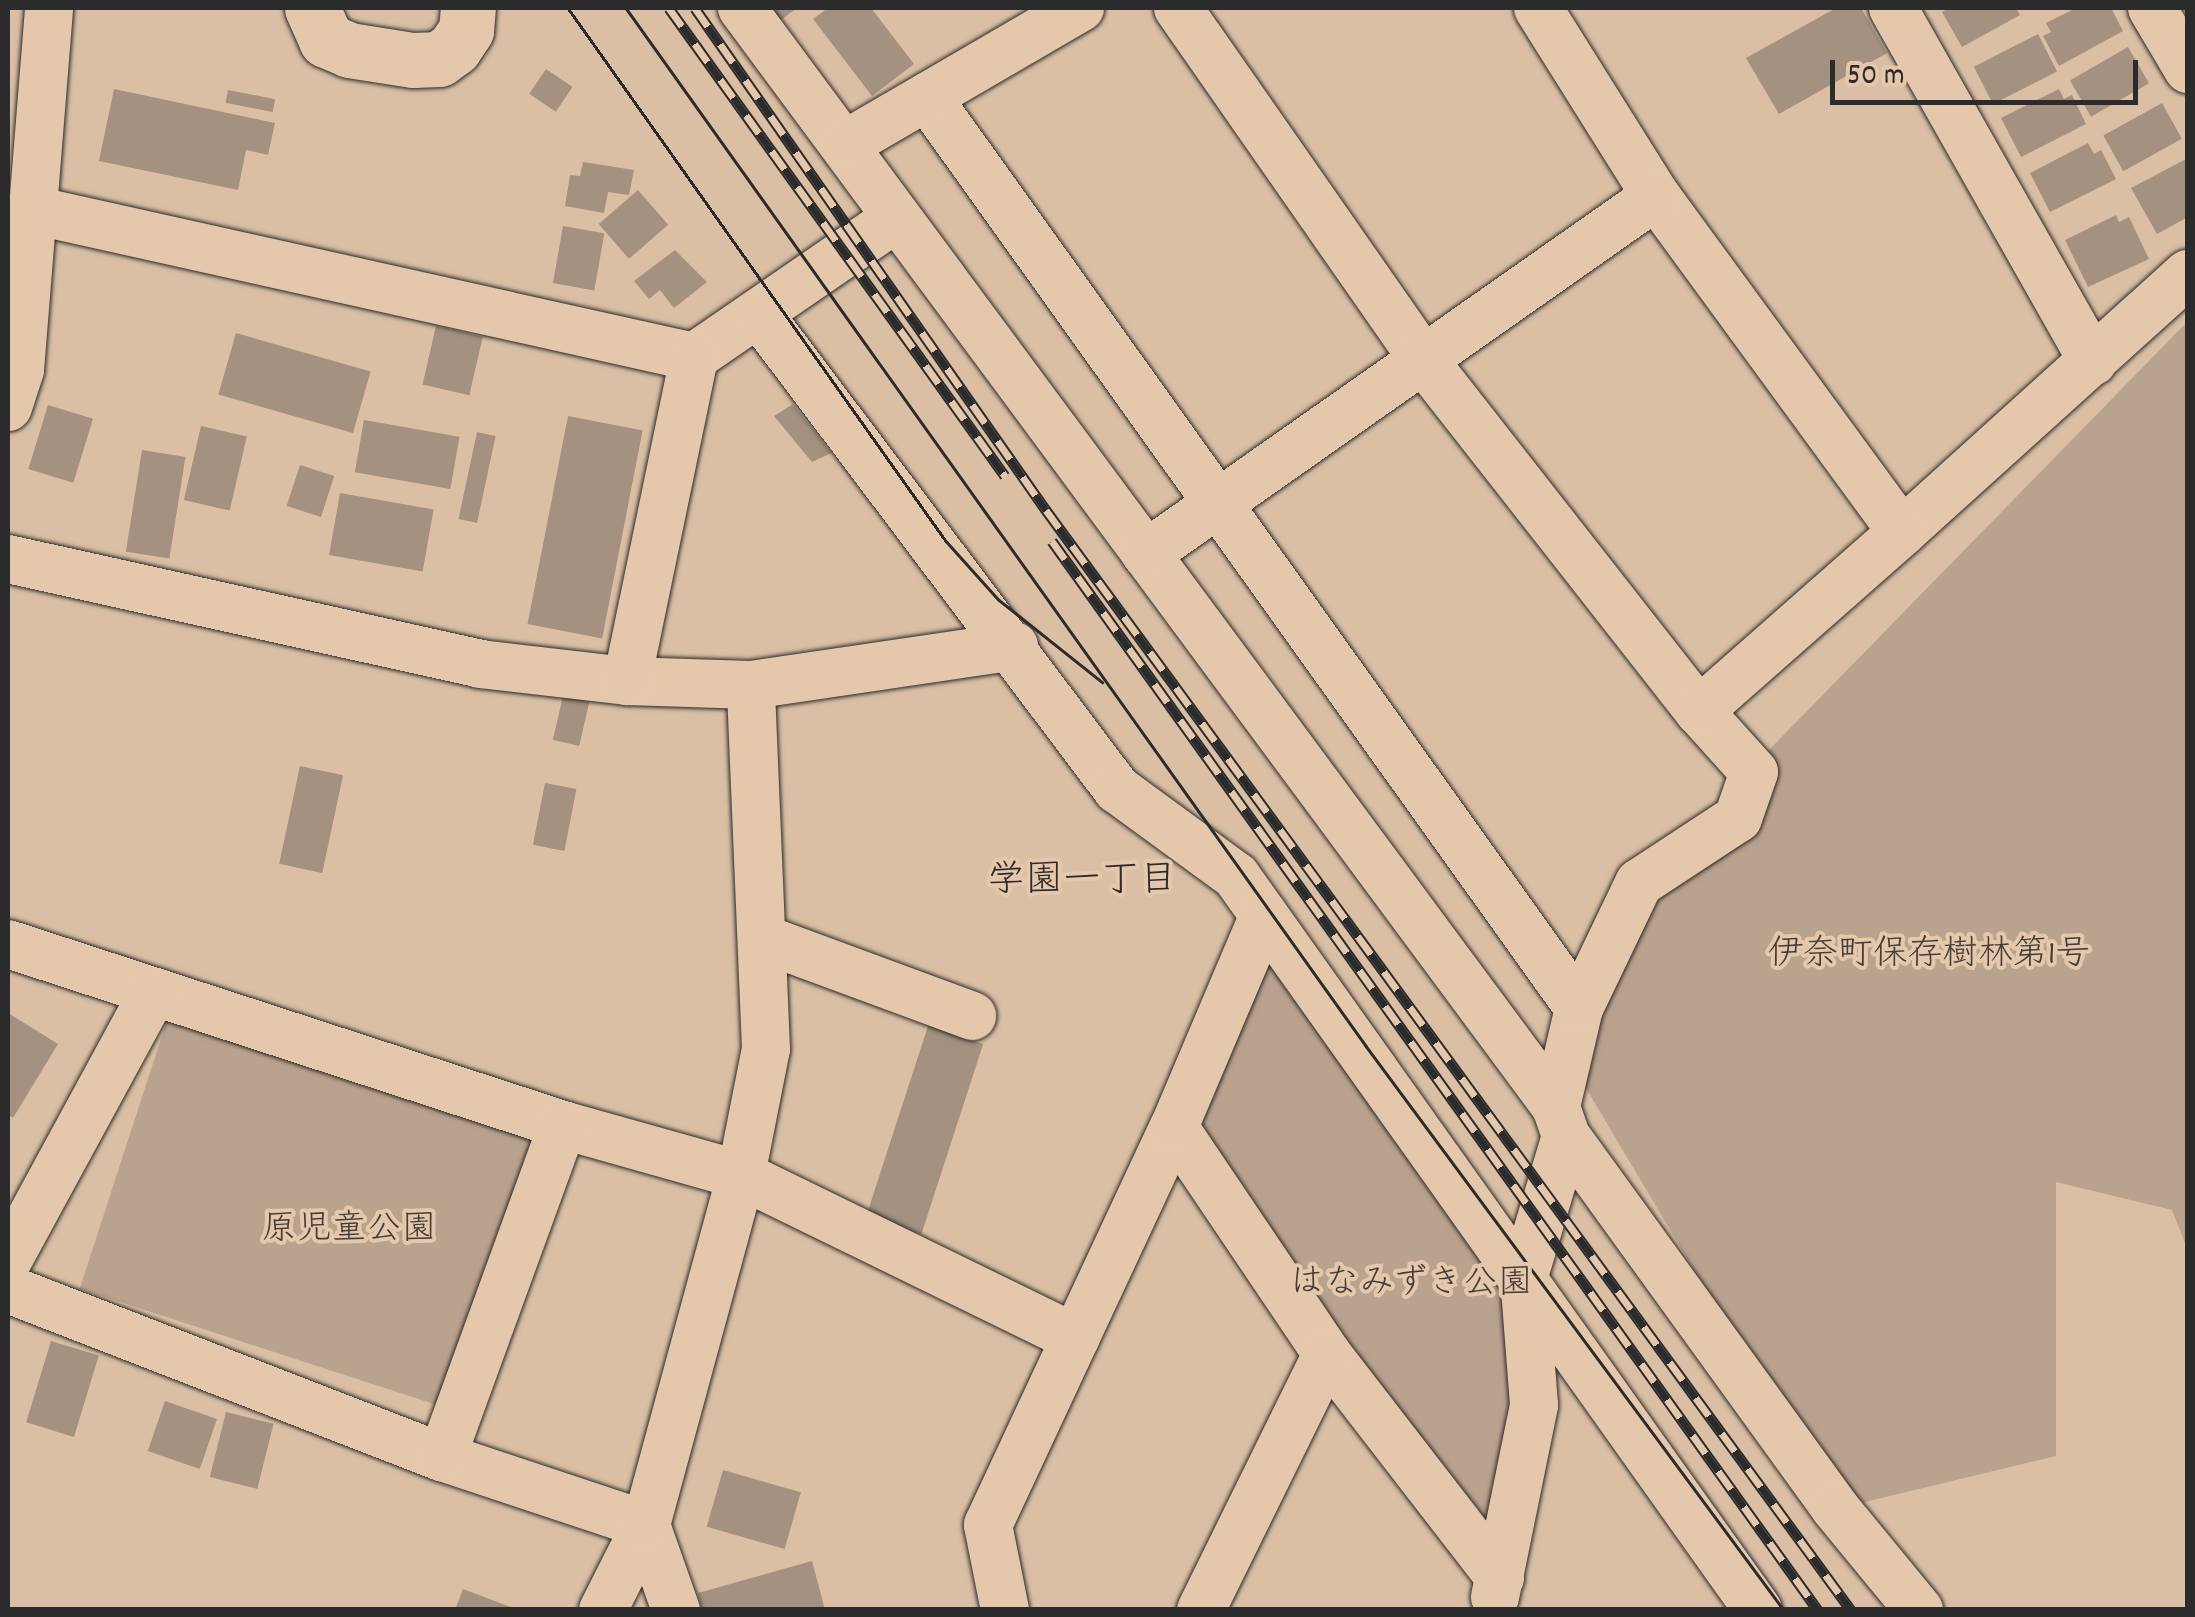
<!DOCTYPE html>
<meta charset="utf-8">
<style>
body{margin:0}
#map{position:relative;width:2195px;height:1617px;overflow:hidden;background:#dabfa4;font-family:Dekko,"Klee One",sans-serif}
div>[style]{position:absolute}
.green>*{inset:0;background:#baa38e;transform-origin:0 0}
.building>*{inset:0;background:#a4917f;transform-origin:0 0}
.roads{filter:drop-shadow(0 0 2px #2b2b2b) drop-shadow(0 0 2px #2b2b2b)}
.street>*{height:48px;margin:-24px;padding:0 24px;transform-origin:24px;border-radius:24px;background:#e5c8ac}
.secondary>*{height:55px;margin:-27.5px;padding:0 27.5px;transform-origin:27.5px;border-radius:27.5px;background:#e5c8ac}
.tram>*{height:2.5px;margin:-1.25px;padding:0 1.25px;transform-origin:1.25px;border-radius:1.25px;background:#2b2b2b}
.rail>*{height:11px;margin-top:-5.5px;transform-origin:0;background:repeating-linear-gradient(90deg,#e5c8ac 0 22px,#2b2b2b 0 44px);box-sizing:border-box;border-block:2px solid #2b2b2b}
span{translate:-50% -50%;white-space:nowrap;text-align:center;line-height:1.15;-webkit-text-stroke:8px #e5c8ac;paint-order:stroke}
.park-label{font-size:35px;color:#403d3a}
.neighbourhood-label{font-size:38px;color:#2b2b2b}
.frame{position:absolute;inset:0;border:10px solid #2b2b2b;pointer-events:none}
.scale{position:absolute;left:1830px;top:60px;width:308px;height:45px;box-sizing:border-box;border:5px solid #2b2b2b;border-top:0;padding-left:12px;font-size:30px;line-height:35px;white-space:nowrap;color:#2b2b2b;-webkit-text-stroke:8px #e5c8ac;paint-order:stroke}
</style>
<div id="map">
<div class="green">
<i style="clip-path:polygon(2187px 322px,2187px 1248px,2172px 1210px,2056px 1182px,2056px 1456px,1836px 1509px,1571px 1063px,1639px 883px)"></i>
<i style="clip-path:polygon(1275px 951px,1510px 1266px,1509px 1424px,1492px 1515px,1466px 1518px,1192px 1137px,1192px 1106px)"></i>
<i style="left:169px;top:1014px;width:395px;height:289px;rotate:18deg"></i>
</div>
<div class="building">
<i style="clip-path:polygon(765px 8px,797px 8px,777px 23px)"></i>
<i style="clip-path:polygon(828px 8px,871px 8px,914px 64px,872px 96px,813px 19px)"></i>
<i style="clip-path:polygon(1836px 8px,1861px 8px,1887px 53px,1779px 114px,1746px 58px)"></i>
<i style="clip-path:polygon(1949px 8px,2016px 8px,2020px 15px,1962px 47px,1942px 12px)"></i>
<i style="clip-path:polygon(2076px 8px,2111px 8px,2123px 31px,2059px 66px,2043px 36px,2051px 32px,2046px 23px)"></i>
<i style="left:2038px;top:34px;width:42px;height:72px;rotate:63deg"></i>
<i style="left:2128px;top:47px;width:42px;height:67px;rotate:60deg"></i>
<i style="left:546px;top:69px;width:32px;height:30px;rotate:34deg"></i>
<i style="clip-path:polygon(114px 89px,275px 123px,268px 155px,246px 150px,238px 190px,99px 161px)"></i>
<i style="clip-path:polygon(2059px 89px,2064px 99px,2072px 95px,2086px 124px,2021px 157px,2001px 118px)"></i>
<i style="left:228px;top:90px;width:48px;height:13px;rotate:11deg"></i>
<i style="left:2162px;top:103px;width:41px;height:67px;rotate:61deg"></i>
<i style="clip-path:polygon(2088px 143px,2094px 154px,2101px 150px,2116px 179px,2050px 212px,2030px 173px)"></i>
<i style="clip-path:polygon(2188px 158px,2188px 217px,2157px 234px,2131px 188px)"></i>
<i style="clip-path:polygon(583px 162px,634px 170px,629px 195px,608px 192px,604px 213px,565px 206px,570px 175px,580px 176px)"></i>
<i style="left:638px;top:190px;width:46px;height:52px;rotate:49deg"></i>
<i style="clip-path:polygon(2116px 215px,2119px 222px,2129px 217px,2149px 259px,2088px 287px,2065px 240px)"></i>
<i style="left:563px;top:226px;width:42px;height:58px;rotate:10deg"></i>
<i style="clip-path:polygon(675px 250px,707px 282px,674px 308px,660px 290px,649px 299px,634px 281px)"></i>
<i style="left:436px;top:326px;width:48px;height:60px;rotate:13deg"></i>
<i style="left:236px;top:333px;width:140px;height:64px;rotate:16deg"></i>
<i style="clip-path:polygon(793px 404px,831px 453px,812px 462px,774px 416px)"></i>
<i style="left:48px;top:405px;width:47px;height:67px;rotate:17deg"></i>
<i style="left:568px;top:416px;width:76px;height:212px;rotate:11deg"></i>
<i style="left:364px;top:420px;width:97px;height:53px;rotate:10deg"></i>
<i style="left:201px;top:426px;width:47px;height:76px;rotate:13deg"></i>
<i style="left:477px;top:432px;width:19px;height:89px;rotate:12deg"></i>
<i style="left:142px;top:450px;width:44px;height:103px;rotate:9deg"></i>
<i style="left:300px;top:465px;width:36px;height:43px;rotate:18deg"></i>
<i style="left:340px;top:493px;width:95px;height:63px;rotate:10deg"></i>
<i style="left:563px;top:696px;width:27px;height:45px;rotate:13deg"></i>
<i style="left:300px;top:766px;width:44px;height:100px;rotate:12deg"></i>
<i style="left:545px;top:783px;width:32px;height:63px;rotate:11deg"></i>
<i style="clip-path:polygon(8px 1013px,58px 1044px,13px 1118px,8px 1114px)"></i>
<i style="left:928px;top:1026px;width:58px;height:200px;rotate:18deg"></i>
<i style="left:51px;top:1341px;width:50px;height:85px;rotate:17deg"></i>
<i style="left:165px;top:1401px;width:55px;height:53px;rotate:19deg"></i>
<i style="left:226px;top:1412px;width:49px;height:67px;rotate:14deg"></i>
<i style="left:723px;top:1470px;width:81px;height:59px;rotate:16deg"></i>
<i style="clip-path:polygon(812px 1561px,825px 1610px,702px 1610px,698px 1593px)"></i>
<i style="clip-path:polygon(463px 1589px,516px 1609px,516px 1610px,455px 1610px)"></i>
</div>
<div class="roads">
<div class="street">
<i style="left:742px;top:8px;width:1368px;rotate:53.47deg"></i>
<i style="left:1556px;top:1107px;width:31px;rotate:71deg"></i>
<i style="left:1566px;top:1136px;width:460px;rotate:54.1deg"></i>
<i style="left:1836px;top:1509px;width:131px;rotate:50.6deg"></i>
<i style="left:1178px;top:8px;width:427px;rotate:55.1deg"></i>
<i style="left:1422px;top:358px;width:449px;rotate:51.9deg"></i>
<i style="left:1699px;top:711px;width:82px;rotate:48deg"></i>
<i style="left:1754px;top:772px;width:49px;rotate:109.2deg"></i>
<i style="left:1738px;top:818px;width:118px;rotate:146.7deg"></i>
<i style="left:1639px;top:883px;width:139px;rotate:115.6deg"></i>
<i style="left:1579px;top:1008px;width:102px;rotate:103.1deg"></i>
<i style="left:1538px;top:8px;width:222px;rotate:57.9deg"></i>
<i style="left:1656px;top:196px;width:416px;rotate:53.8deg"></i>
<i style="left:1902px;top:532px;width:385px;rotate:-42.1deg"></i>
<i style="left:1893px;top:8px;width:406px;rotate:60.5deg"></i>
<i style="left:2152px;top:8px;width:71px;rotate:59.5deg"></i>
<i style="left:927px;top:97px;width:1120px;rotate:54.41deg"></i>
<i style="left:846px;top:144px;width:271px;rotate:-30.2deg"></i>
<i style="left:33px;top:210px;width:677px;rotate:12.54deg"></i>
<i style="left:694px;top:357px;width:244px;rotate:-34.5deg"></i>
<i style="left:759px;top:314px;width:595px;rotate:53deg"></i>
<i style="left:1117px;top:789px;width:147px;rotate:36.2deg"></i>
<i style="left:1236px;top:876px;width:901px;rotate:54.58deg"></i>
<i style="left:8px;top:407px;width:39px;rotate:-72deg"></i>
<i style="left:20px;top:370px;width:363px;rotate:-85.4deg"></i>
<i style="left:1146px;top:554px;width:623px;rotate:-35.07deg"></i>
<i style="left:8px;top:559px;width:484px;rotate:12.5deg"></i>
<i style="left:480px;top:664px;width:148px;rotate:6.6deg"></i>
<i style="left:627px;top:681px;width:124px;rotate:1.8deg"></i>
<i style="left:751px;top:685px;width:266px;rotate:-8.4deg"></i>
<i style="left:627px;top:681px;width:331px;rotate:-78.3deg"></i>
<i style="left:1699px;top:711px;width:271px;rotate:-41.4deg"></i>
<i style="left:764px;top:939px;width:222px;rotate:20.3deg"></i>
<i style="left:8px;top:944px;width:584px;rotate:18.06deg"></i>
<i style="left:563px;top:1125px;width:185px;rotate:15.7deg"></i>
<i style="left:741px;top:1175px;width:372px;rotate:26deg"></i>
<i style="left:1174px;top:1127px;width:274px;rotate:56deg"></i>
<i style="left:1327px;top:1354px;width:283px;rotate:52.3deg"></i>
<i style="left:8px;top:1260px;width:304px;rotate:-61.5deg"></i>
<i style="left:8px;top:1289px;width:465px;rotate:21.2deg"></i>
<i style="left:442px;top:1457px;width:215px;rotate:18.4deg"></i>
<i style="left:442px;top:1457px;width:353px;rotate:-70deg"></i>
<i style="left:646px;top:1525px;width:90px;rotate:70.6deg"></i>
<i style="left:1495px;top:1597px;width:196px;rotate:-78.5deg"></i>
<i style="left:1534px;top:1405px;width:129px;rotate:-94.4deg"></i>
<i style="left:1524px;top:1276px;width:146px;rotate:-73.3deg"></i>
<i style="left:603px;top:1610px;width:95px;rotate:-63.2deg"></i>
<i style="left:646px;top:1525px;width:363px;rotate:-74.8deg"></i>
<i style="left:741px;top:1175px;width:128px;rotate:-78.8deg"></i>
<i style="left:766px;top:1049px;width:364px;rotate:-92.4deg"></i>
<i style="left:1005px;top:1610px;width:87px;rotate:-101.3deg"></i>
<i style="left:988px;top:1525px;width:439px;rotate:-65deg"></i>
<i style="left:1174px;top:1127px;width:230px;rotate:-67deg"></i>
<i style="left:1201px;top:1610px;width:285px;rotate:-63.8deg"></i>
</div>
<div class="secondary">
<i style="left:312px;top:8px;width:35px;rotate:66deg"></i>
<i style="left:326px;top:40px;width:25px;rotate:23deg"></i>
<i style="left:349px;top:50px;width:65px;rotate:8.9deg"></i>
<i style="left:413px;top:60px;width:26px;rotate:-2deg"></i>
<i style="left:439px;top:59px;width:19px;rotate:-36deg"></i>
<i style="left:454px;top:48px;width:22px;rotate:-56deg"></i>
<i style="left:466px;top:30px;width:22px;rotate:-85deg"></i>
</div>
</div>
<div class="tram">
<i style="left:568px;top:8px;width:653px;rotate:54.66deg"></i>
<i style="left:946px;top:541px;width:79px;rotate:48.1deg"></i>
<i style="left:999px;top:600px;width:132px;rotate:38.5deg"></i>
<i style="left:626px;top:8px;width:1275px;rotate:54.51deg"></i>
<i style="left:1366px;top:1046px;width:702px;rotate:53.46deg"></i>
</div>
<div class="rail">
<i style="left:669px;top:8px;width:576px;rotate:54.32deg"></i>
<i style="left:695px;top:8px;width:613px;rotate:55.04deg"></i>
<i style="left:1046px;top:510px;width:1363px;rotate:53.8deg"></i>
<i style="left:1052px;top:541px;width:1315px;rotate:54.38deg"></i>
</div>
<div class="park-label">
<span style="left:1929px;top:956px">伊奈町保存樹林第1号</span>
<span style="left:349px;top:1231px">原児童公園</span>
<span style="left:1411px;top:1285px">はなみずき公園</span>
</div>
<div class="neighbourhood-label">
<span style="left:1082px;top:883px">学園一丁目</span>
</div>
<div class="frame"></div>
<div class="scale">50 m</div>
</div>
